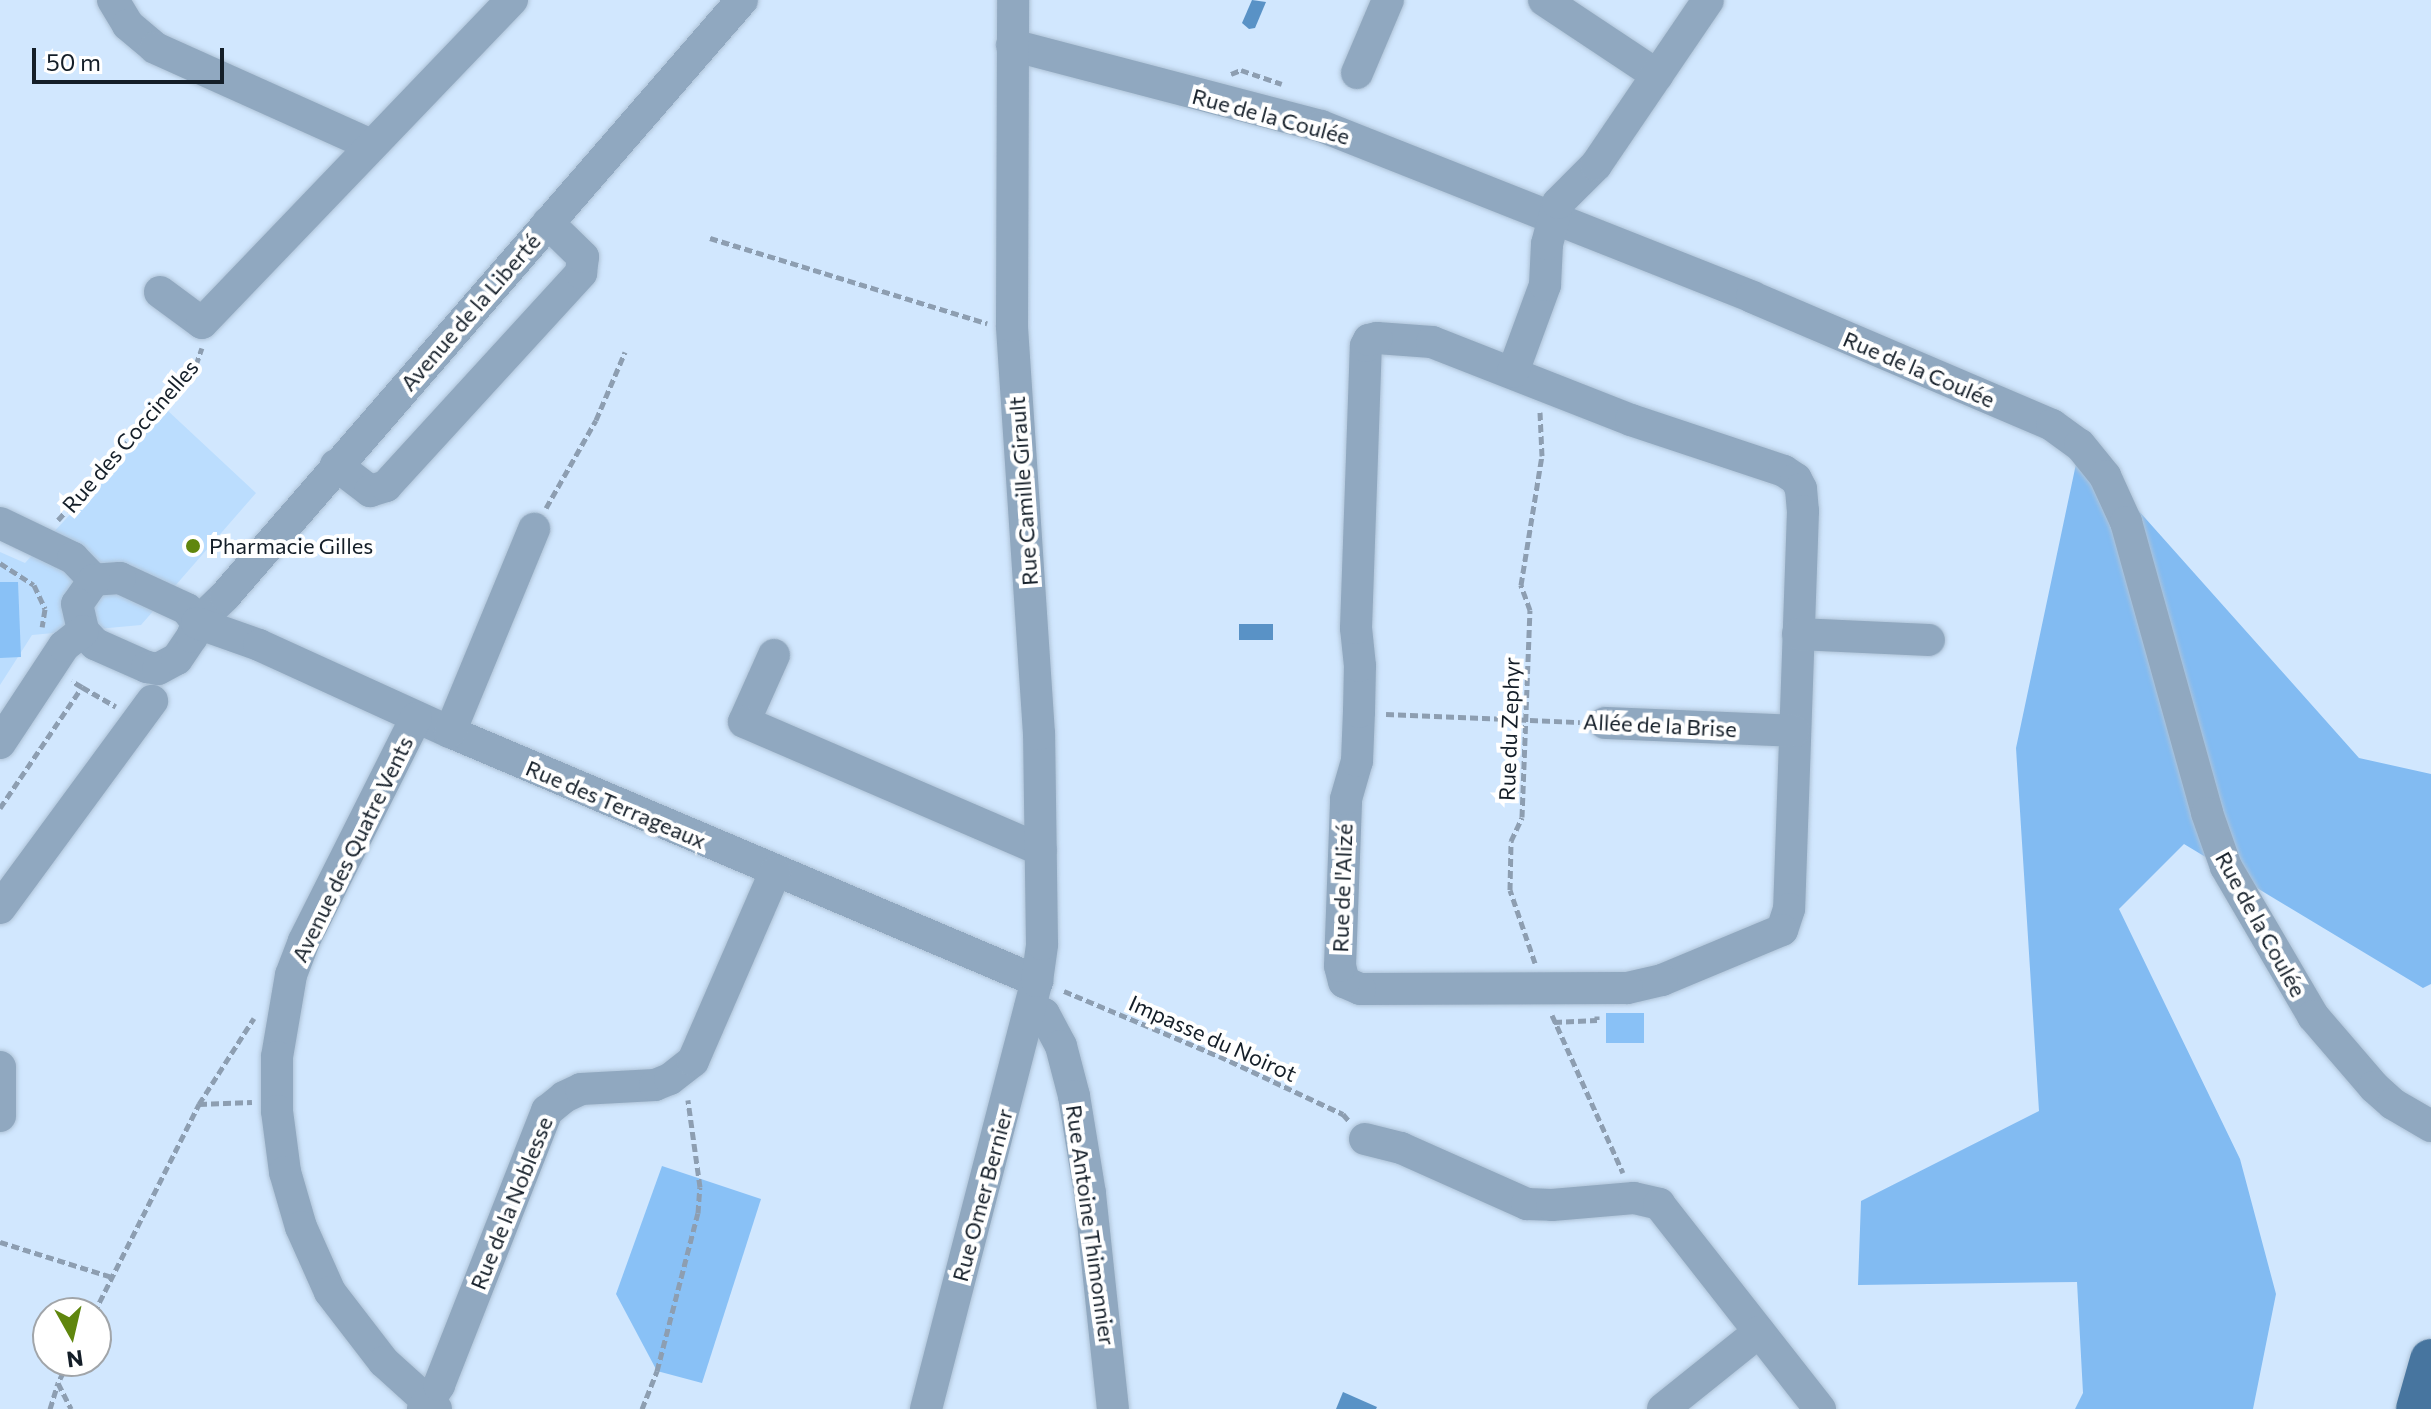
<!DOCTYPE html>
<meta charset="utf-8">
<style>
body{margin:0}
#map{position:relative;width:2431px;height:1409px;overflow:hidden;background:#d1e7fe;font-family:Commissioner,sans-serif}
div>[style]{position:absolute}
.built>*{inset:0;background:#bbddfe}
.green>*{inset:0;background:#89c1f6;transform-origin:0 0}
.forest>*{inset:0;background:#82bbf2}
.water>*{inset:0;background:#5992c6;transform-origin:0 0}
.path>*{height:5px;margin-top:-2.5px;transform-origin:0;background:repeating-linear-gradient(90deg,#8d9eb1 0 8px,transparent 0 12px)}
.roads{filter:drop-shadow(0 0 2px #afc3d7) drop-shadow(0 0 2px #afc3d7)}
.minor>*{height:32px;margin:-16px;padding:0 16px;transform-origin:16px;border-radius:16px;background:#90a8c0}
.major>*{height:42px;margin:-21px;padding:0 21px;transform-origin:21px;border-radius:21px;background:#47759f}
.dots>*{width:22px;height:22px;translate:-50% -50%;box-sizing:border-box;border:4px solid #fff;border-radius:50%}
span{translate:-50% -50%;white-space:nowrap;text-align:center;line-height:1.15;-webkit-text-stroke:8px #fff;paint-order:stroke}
.street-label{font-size:22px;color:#141e28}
.poi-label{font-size:22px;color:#141e28}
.left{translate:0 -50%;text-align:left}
.north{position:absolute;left:32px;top:1297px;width:80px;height:80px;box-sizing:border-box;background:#fff;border:2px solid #a1a5a9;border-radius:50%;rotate:172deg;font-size:22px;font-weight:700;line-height:32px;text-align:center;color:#141e28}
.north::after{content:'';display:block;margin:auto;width:28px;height:36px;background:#5f860d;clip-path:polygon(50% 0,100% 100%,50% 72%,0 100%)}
.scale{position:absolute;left:32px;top:48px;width:192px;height:36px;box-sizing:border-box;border:4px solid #141e28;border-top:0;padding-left:10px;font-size:24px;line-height:28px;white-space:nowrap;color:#141e28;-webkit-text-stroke:6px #fff;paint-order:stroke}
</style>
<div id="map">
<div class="built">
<i style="clip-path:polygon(167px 410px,256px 493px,141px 625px,32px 635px,0 685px,0 552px,25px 563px)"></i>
</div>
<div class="green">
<i style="clip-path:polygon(0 582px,18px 582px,21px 657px,0 658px)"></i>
<i style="left:1606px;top:1013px;width:38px;height:30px"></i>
<i style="clip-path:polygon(662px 1166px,761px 1199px,702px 1383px,657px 1371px,616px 1294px)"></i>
</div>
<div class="forest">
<i style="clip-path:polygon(2080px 445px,2359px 758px,2431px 774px,2431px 984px,2423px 988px,2184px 844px,2119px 909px,2240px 1159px,2276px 1294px,2253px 1409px,2075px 1409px,2083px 1393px,2077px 1282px,1858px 1285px,1861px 1201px,2039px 1111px,2016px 748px)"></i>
</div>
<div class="water">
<i style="clip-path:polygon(1252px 0,1266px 2px,1255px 28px,1249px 29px,1242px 23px)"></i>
<i style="left:1239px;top:624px;width:34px;height:16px"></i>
<i style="clip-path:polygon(1343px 1392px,1377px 1407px,1376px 1409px,1336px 1409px)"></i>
</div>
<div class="path">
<i style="left:1231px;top:74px;width:11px;rotate:-22deg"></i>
<i style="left:1241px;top:70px;width:43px;rotate:18.9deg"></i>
<i style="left:710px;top:238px;width:290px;rotate:17.1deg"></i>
<i style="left:546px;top:508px;width:101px;rotate:-60.4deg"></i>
<i style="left:596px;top:420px;width:74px;rotate:-66.9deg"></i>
<i style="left:58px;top:520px;width:208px;rotate:-48.3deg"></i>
<i style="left:196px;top:365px;width:18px;rotate:-71deg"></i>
<i style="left:0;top:563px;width:40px;rotate:32.9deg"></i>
<i style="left:34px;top:585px;width:26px;rotate:65deg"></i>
<i style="left:45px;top:609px;width:18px;rotate:99deg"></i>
<i style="left:82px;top:687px;width:39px;rotate:30deg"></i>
<i style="left:1386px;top:714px;width:194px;rotate:2.4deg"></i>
<i style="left:0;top:808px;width:146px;rotate:-55.9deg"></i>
<i style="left:82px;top:687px;width:12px;rotate:-149deg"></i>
<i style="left:1535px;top:963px;width:77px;rotate:-108.9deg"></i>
<i style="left:1510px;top:890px;width:49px;rotate:-88.8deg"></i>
<i style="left:1511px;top:841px;width:26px;rotate:-65deg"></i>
<i style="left:1522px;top:817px;width:207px;rotate:-87.8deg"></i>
<i style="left:1530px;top:610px;width:27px;rotate:-110deg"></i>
<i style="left:1521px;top:585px;width:131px;rotate:-80.8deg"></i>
<i style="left:1542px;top:456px;width:44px;rotate:-92.6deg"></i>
<i style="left:1064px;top:991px;width:168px;rotate:22.8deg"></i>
<i style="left:1219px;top:1056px;width:137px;rotate:25.1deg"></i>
<i style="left:1343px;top:1114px;width:9px;rotate:49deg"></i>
<i style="left:1552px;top:1015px;width:173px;rotate:65.8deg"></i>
<i style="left:1554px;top:1022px;width:43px;rotate:-2.7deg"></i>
<i style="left:1597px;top:1020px;width:4px;rotate:-90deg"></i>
<i style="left:199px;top:1104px;width:53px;rotate:-2.2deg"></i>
<i style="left:0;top:1242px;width:117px;rotate:17.4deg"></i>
<i style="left:94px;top:1313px;width:234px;rotate:-63.3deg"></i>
<i style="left:199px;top:1104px;width:102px;rotate:-57.4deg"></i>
<i style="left:69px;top:1361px;width:25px;rotate:117deg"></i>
<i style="left:58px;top:1383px;width:29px;rotate:63deg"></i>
<i style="left:50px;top:1409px;width:27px;rotate:-73deg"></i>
<i style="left:642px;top:1409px;width:41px;rotate:-68.5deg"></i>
<i style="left:657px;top:1371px;width:163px;rotate:-75.5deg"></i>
<i style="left:698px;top:1213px;width:26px;rotate:-86deg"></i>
<i style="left:700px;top:1187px;width:88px;rotate:-97.9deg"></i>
</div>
<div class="roads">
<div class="minor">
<i style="left:113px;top:0;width:29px;rotate:59deg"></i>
<i style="left:128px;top:25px;width:35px;rotate:40deg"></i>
<i style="left:155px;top:48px;width:237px;rotate:24.2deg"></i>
<i style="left:1544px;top:0;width:136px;rotate:33.6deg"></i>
<i style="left:1012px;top:45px;width:319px;rotate:14.7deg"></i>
<i style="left:1321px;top:126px;width:464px;rotate:21.6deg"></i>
<i style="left:1752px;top:297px;width:326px;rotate:23.1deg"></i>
<i style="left:2052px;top:425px;width:34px;rotate:36deg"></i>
<i style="left:2080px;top:445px;width:40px;rotate:51deg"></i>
<i style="left:2105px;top:476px;width:51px;rotate:65.5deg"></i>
<i style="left:2126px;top:522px;width:302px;rotate:74.4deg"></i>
<i style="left:2207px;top:813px;width:57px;rotate:70.6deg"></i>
<i style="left:2226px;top:867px;width:173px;rotate:59.7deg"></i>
<i style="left:2313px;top:1016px;width:94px;rotate:49.3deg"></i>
<i style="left:2374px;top:1087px;width:25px;rotate:42deg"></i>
<i style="left:2393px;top:1104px;width:44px;rotate:30.1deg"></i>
<i style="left:1357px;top:73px;width:79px;rotate:-67deg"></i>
<i style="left:160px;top:292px;width:52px;rotate:36.4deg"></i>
<i style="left:202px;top:323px;width:448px;rotate:-46.2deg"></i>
<i style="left:1377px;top:338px;width:55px;rotate:4.2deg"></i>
<i style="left:1432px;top:342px;width:214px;rotate:21.4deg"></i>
<i style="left:1631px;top:420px;width:161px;rotate:18.4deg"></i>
<i style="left:1784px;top:471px;width:14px;rotate:34deg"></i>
<i style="left:1796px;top:479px;width:11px;rotate:63deg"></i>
<i style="left:1801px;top:489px;width:22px;rotate:85deg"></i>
<i style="left:1803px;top:511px;width:398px;rotate:92deg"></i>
<i style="left:1789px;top:909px;width:22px;rotate:108deg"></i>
<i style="left:1782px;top:930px;width:130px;rotate:157.4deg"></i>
<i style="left:1662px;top:980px;width:36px;rotate:167deg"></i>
<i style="left:1627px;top:988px;width:267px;rotate:179.8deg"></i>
<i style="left:1360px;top:989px;width:17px;rotate:-156deg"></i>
<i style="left:1344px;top:982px;width:16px;rotate:-104deg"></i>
<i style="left:1340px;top:966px;width:167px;rotate:-87.9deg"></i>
<i style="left:1346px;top:799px;width:40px;rotate:-74deg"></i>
<i style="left:1357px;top:761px;width:49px;rotate:-87.7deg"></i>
<i style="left:1359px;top:712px;width:46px;rotate:-88.8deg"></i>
<i style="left:1360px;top:666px;width:38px;rotate:-96deg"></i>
<i style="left:1356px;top:628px;width:282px;rotate:-88deg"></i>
<i style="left:1366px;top:346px;width:7px;rotate:-63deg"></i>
<i style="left:1369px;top:340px;width:8px;rotate:-14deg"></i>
<i style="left:1513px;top:372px;width:93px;rotate:-69.8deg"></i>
<i style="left:1545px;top:285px;width:41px;rotate:-87.2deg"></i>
<i style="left:1547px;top:244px;width:42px;rotate:-75deg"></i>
<i style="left:1558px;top:203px;width:54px;rotate:-45deg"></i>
<i style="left:1596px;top:165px;width:199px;rotate:-55.8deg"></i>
<i style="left:336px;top:465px;width:43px;rotate:37.4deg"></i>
<i style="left:370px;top:491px;width:17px;rotate:-17deg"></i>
<i style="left:386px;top:486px;width:289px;rotate:-47.5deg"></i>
<i style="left:581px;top:273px;width:16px;rotate:-83deg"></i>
<i style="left:583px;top:257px;width:49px;rotate:-135.8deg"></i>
<i style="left:0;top:523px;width:81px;rotate:25.6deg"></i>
<i style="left:73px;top:558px;width:30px;rotate:46deg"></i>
<i style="left:197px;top:623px;width:17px;rotate:-126deg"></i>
<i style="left:187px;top:609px;width:74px;rotate:-155.2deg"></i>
<i style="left:120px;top:578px;width:26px;rotate:176deg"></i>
<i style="left:94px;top:580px;width:29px;rotate:125deg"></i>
<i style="left:77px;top:604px;width:28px;rotate:77deg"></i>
<i style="left:83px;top:631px;width:18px;rotate:47deg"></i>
<i style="left:95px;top:644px;width:57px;rotate:23.9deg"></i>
<i style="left:147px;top:667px;width:11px;rotate:10deg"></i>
<i style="left:158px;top:669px;width:21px;rotate:-28deg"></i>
<i style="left:177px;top:659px;width:27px;rotate:-56deg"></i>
<i style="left:192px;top:637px;width:15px;rotate:-70deg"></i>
<i style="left:197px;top:623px;width:39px;rotate:-44deg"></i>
<i style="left:225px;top:596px;width:789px;rotate:-49.06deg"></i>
<i style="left:197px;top:623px;width:66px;rotate:19.5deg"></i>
<i style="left:259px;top:645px;width:210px;rotate:24.5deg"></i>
<i style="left:450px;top:732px;width:638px;rotate:22.99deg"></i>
<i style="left:1798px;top:634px;width:131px;rotate:2.6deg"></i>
<i style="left:774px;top:655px;width:73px;rotate:114.1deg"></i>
<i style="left:744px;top:722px;width:323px;rotate:23.3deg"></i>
<i style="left:416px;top:718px;width:250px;rotate:116.7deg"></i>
<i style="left:304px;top:941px;width:36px;rotate:111deg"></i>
<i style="left:291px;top:975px;width:83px;rotate:99.7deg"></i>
<i style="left:277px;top:1057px;width:54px;rotate:90deg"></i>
<i style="left:277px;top:1111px;width:62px;rotate:82.5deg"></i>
<i style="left:285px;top:1172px;width:57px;rotate:73.8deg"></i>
<i style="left:301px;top:1227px;width:71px;rotate:66deg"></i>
<i style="left:330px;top:1292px;width:88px;rotate:52.4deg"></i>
<i style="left:384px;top:1362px;width:70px;rotate:42.1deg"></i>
<i style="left:1605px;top:723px;width:189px;rotate:2.4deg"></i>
<i style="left:450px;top:732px;width:220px;rotate:-67.5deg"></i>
<i style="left:0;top:743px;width:116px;rotate:-56.6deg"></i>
<i style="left:64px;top:646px;width:24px;rotate:-38deg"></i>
<i style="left:0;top:908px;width:257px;rotate:-53.7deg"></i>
<i style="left:1030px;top:1008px;width:15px;rotate:23deg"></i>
<i style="left:1044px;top:1014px;width:36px;rotate:62deg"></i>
<i style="left:1061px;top:1046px;width:52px;rotate:75.4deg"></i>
<i style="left:1074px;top:1096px;width:99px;rotate:80.7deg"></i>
<i style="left:1090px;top:1194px;width:216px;rotate:83.9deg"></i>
<i style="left:0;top:1067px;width:49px;rotate:90deg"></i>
<i style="left:1365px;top:1139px;width:37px;rotate:14deg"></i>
<i style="left:1401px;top:1148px;width:138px;rotate:24deg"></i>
<i style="left:1527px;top:1204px;width:25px;rotate:2deg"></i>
<i style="left:1552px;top:1205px;width:82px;rotate:-4.9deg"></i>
<i style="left:1634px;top:1198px;width:26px;rotate:13deg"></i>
<i style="left:1659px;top:1204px;width:261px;rotate:51.9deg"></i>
<i style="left:423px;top:1409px;width:29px;rotate:-56deg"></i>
<i style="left:439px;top:1385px;width:295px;rotate:-68.5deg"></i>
<i style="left:547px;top:1111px;width:22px;rotate:-39deg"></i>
<i style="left:564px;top:1097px;width:19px;rotate:-25deg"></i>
<i style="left:581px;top:1089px;width:74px;rotate:-3.1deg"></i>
<i style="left:655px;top:1085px;width:16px;rotate:-22deg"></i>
<i style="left:670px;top:1079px;width:29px;rotate:-38deg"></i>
<i style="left:693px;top:1061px;width:206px;rotate:-66.5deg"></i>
<i style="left:926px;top:1409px;width:442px;rotate:-75.5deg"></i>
<i style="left:1037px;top:981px;width:37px;rotate:-82deg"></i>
<i style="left:1042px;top:944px;width:210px;rotate:-90.8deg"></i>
<i style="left:1039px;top:734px;width:409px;rotate:-93.8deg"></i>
<i style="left:1012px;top:326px;width:326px;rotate:-89.8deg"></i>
<i style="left:1663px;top:1409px;width:123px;rotate:-38.7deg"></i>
</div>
<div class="major">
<i style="left:2417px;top:1409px;width:51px;rotate:-74.1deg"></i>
</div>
</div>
<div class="dots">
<i style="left:193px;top:546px;background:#5f860d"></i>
</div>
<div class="street-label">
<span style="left:1271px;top:116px;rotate:15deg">Rue de la Coulée</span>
<span style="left:470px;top:312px;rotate:-49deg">Avenue de la Liberté</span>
<span style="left:1919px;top:369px;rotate:23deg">Rue de la Coulée</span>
<span style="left:130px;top:436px;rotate:-49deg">Rue des Coccinelles</span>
<span style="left:1023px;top:491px;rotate:-94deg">Rue Camille Girault</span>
<span style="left:1660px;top:725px;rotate:3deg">Allée de la Brise</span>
<span style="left:1509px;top:729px;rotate:-88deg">Rue du Zephyr</span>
<span style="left:616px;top:804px;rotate:23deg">Rue des Terrageaux</span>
<span style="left:352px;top:849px;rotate:-64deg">Avenue des Quatre Vents</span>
<span style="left:1342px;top:888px;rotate:-88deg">Rue de l'Alizé</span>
<span style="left:2261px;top:924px;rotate:61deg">Rue de la Coulée</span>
<span style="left:1213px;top:1038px;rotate:24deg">Impasse du Noirot</span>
<span style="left:982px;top:1195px;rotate:-75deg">Rue Omer Bernier</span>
<span style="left:511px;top:1203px;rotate:-68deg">Rue de la Noblesse</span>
<span style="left:1091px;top:1225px;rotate:82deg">Rue Antoine Thimonnier</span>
</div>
<div class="poi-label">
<span class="left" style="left:209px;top:546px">Pharmacie Gilles</span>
</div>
<div class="north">N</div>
<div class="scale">50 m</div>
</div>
